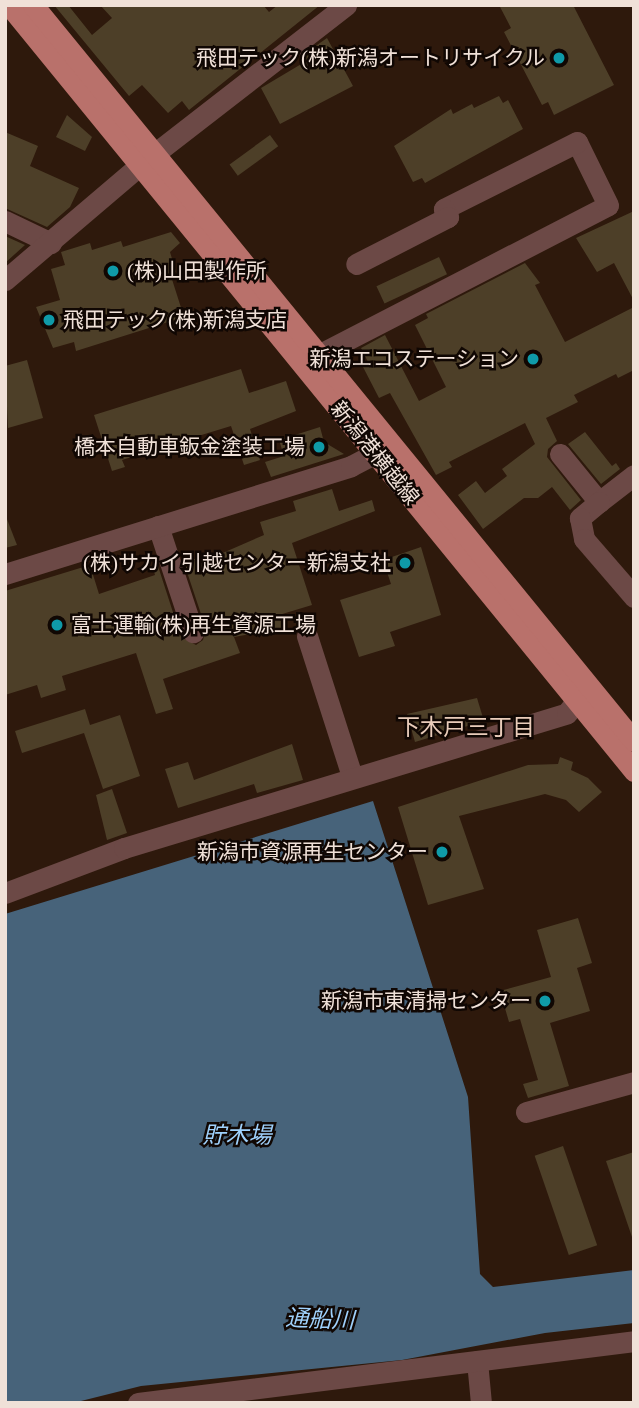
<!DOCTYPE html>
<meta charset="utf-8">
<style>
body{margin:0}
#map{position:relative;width:639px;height:1408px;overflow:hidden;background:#2e190c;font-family:"Times New Roman","Noto Sans JP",serif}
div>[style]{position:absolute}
.water>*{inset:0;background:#47637a}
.building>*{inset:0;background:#4d3f28;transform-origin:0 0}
.minor>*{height:21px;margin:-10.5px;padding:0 10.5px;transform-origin:10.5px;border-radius:10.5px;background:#6c4946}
.major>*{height:21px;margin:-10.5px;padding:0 10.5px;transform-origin:10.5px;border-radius:10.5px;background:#b9716b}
.dots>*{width:19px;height:19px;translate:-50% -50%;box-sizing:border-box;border:4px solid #100703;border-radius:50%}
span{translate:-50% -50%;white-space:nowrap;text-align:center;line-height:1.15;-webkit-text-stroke:5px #100703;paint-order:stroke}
.poi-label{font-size:21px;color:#f0e1d8}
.right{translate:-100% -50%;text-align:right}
.left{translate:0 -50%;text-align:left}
.street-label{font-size:21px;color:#f0e1d8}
.neighbourhood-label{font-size:23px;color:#e9ccba}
.water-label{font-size:23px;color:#9fd1fc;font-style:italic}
.frame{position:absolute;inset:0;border:7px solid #f0e1d8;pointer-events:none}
</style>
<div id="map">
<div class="water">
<i style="clip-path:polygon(373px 801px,468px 1097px,480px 1274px,493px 1287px,634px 1270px,634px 1323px,545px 1333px,402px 1360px,141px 1386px,73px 1403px,5px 1403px,5px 914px)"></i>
</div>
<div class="building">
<i style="clip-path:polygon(54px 5px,68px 5px,92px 35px,112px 18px,100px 5px,263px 5px,269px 12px,278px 5px,320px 5px,189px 110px,182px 101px,168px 113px,142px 85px,129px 96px)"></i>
<i style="clip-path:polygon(499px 5px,573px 5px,614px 85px,554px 115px,548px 102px,542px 105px,504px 32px,511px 28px)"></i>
<i style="clip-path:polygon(327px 38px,353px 86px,280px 124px,261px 88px,303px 63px,300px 57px)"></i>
<i style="clip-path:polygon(499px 96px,503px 103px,508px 100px,523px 129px,425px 183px,422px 178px,413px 182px,394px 146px,451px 109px,453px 114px,472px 104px,474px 108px)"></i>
<i style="clip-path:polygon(67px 115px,92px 137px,85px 151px,56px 137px)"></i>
<i style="clip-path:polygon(5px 132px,38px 146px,30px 166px,79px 188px,70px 207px,47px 227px,5px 208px)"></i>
<i style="left:270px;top:135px;width:14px;height:50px;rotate:54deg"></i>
<i style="clip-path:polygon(634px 211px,634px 301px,614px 263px,597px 272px,576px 238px)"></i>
<i style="clip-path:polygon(171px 232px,180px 243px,170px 252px,176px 272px,170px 273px,184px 317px,76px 351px,74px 342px,53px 348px,36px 307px,60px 300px,51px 269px,65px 265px,61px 252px,90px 243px,92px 250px,121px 241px,123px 247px)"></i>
<i style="clip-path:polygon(5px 236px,25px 245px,5px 263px)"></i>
<i style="left:439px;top:257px;width:19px;height:69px;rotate:65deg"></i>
<i style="clip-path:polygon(525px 263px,540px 283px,535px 285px,565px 342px,634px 307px,634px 370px,618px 378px,616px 374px,574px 395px,578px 402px,546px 418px,557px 441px,548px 449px,547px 457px,581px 500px,570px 510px,552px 487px,538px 498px,524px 498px,483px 529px,458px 495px,476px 481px,485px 493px,507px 476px,502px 469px,535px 444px,525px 423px,449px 462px,452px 467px,436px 475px,390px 393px,379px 398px,363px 367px,369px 364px,361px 348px,385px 335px,419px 401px,446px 387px,415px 325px,428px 318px,426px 314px)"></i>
<i style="clip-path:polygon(27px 360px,43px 418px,8px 428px,5px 366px)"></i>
<i style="clip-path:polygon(241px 369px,249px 393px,286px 381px,296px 411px,250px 429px,260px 460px,244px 465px,231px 426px,172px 444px,174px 450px,159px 455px,157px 449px,122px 460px,125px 467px,112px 471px,94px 415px)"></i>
<i style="clip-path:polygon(320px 427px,324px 442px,344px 454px,271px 477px,265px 462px,284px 456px,279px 440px)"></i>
<i style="clip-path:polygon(585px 432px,612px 466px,616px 463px,620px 469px,601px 484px,568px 444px)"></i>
<i style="clip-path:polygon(332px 489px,339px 511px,372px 500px,375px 511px,292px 543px,312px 605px,279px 615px,284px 628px,234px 637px,240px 653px,163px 679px,173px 709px,156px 714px,136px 653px,62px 676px,66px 690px,41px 698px,37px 685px,5px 695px,5px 591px,90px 565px,99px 594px,155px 575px,153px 568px,158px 566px,181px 637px,196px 645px,203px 640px,206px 629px,185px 566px,189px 561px,200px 557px,202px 562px,264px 535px,260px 522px,296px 511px,293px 501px)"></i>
<i style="clip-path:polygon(5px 514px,17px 545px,5px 548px)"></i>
<i style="clip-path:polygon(421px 547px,441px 615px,390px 632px,395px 646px,359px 657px,340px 600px,391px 584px,383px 560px)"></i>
<i style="clip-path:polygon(477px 698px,484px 721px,415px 742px,407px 714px)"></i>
<i style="clip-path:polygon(85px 709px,90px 725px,120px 715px,140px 776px,103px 789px,84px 733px,22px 753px,15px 731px)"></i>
<i style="clip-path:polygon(292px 744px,303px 780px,257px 793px,254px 784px,178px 808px,165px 769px,188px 762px,194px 780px)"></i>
<i style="clip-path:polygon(560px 757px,573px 762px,571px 770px,588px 778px,602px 792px,579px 812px,566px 800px,545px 794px,459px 816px,484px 889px,428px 905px,398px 807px,528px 765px,558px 764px)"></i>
<i style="clip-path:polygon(112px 789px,127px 833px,107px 840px,96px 795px)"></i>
<i style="clip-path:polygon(578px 918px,592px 963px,577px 968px,590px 1011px,550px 1023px,569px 1086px,528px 1098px,523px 1084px,538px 1080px,520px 1019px,509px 1022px,500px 991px,551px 977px,537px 930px)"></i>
<i style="left:563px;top:1146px;width:105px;height:30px;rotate:71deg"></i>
<i style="clip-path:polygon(634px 1152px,634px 1237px,632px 1237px,606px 1161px)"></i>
</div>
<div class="minor">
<i style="left:5px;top:221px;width:51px;rotate:25.6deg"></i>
<i style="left:5px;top:280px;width:177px;rotate:-40.4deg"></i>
<i style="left:140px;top:165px;width:261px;rotate:-37.8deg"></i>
<i style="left:318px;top:355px;width:326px;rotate:-27.3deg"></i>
<i style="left:608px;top:205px;width:70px;rotate:-116.2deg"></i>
<i style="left:577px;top:142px;width:149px;rotate:153.3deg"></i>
<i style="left:444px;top:209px;width:9px;rotate:63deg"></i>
<i style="left:448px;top:217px;width:103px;rotate:152.9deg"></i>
<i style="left:560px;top:454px;width:62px;rotate:50.9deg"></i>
<i style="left:599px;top:502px;width:44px;rotate:-37.6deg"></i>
<i style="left:599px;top:502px;width:25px;rotate:140deg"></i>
<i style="left:580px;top:518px;width:21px;rotate:79deg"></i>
<i style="left:584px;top:539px;width:77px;rotate:49.2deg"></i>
<i style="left:158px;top:526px;width:112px;rotate:71.7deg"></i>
<i style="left:5px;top:574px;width:362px;rotate:-17.3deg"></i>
<i style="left:351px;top:466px;width:45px;rotate:-27.7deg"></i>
<i style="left:307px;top:636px;width:147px;rotate:72.2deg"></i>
<i style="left:5px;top:893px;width:127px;rotate:-20.7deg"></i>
<i style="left:124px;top:848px;width:463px;rotate:-16.9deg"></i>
<i style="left:567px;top:713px;width:34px;rotate:-53deg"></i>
<i style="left:526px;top:1112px;width:112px;rotate:-15.5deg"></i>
<i style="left:477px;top:1361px;width:42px;rotate:84.6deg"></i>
<i style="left:138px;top:1403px;width:500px;rotate:-7.1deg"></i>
</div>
<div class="major">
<i style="left:9px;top:5px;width:989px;rotate:50.79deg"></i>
<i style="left:33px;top:5px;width:950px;rotate:50.77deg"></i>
</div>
<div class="dots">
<i style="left:559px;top:58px;background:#0f9aa8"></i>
<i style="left:113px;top:271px;background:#0f9aa8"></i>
<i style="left:49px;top:320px;background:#0f9aa8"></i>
<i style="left:533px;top:359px;background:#0f9aa8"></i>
<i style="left:319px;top:447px;background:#0f9aa8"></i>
<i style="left:405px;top:563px;background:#0f9aa8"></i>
<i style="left:57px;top:625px;background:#0f9aa8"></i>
<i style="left:442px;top:852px;background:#0f9aa8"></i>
<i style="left:545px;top:1001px;background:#0f9aa8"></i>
</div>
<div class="poi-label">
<span class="right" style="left:545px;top:58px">飛田テック(株)新潟オートリサイクル</span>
<span class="left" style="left:127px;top:271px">(株)山田製作所</span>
<span class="left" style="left:63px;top:320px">飛田テック(株)新潟支店</span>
<span class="right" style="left:519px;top:359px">新潟エコステーション</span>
<span class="right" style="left:305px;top:447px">橋本自動車鈑金塗装工場</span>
<span class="right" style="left:391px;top:563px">(株)サカイ引越センター新潟支社</span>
<span class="left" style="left:71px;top:625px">富士運輸(株)再生資源工場</span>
<span class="right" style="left:428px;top:852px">新潟市資源再生センター</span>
<span class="right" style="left:531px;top:1001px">新潟市東清掃センター</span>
</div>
<div class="street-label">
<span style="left:375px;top:453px;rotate:51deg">新潟港横越線</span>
</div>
<div class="neighbourhood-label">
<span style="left:466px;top:728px">下木戸三丁目</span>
</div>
<div class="water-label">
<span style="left:237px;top:1136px">貯木場</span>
<span style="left:320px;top:1320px;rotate:2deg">通船川</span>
</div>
<div class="frame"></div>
</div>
